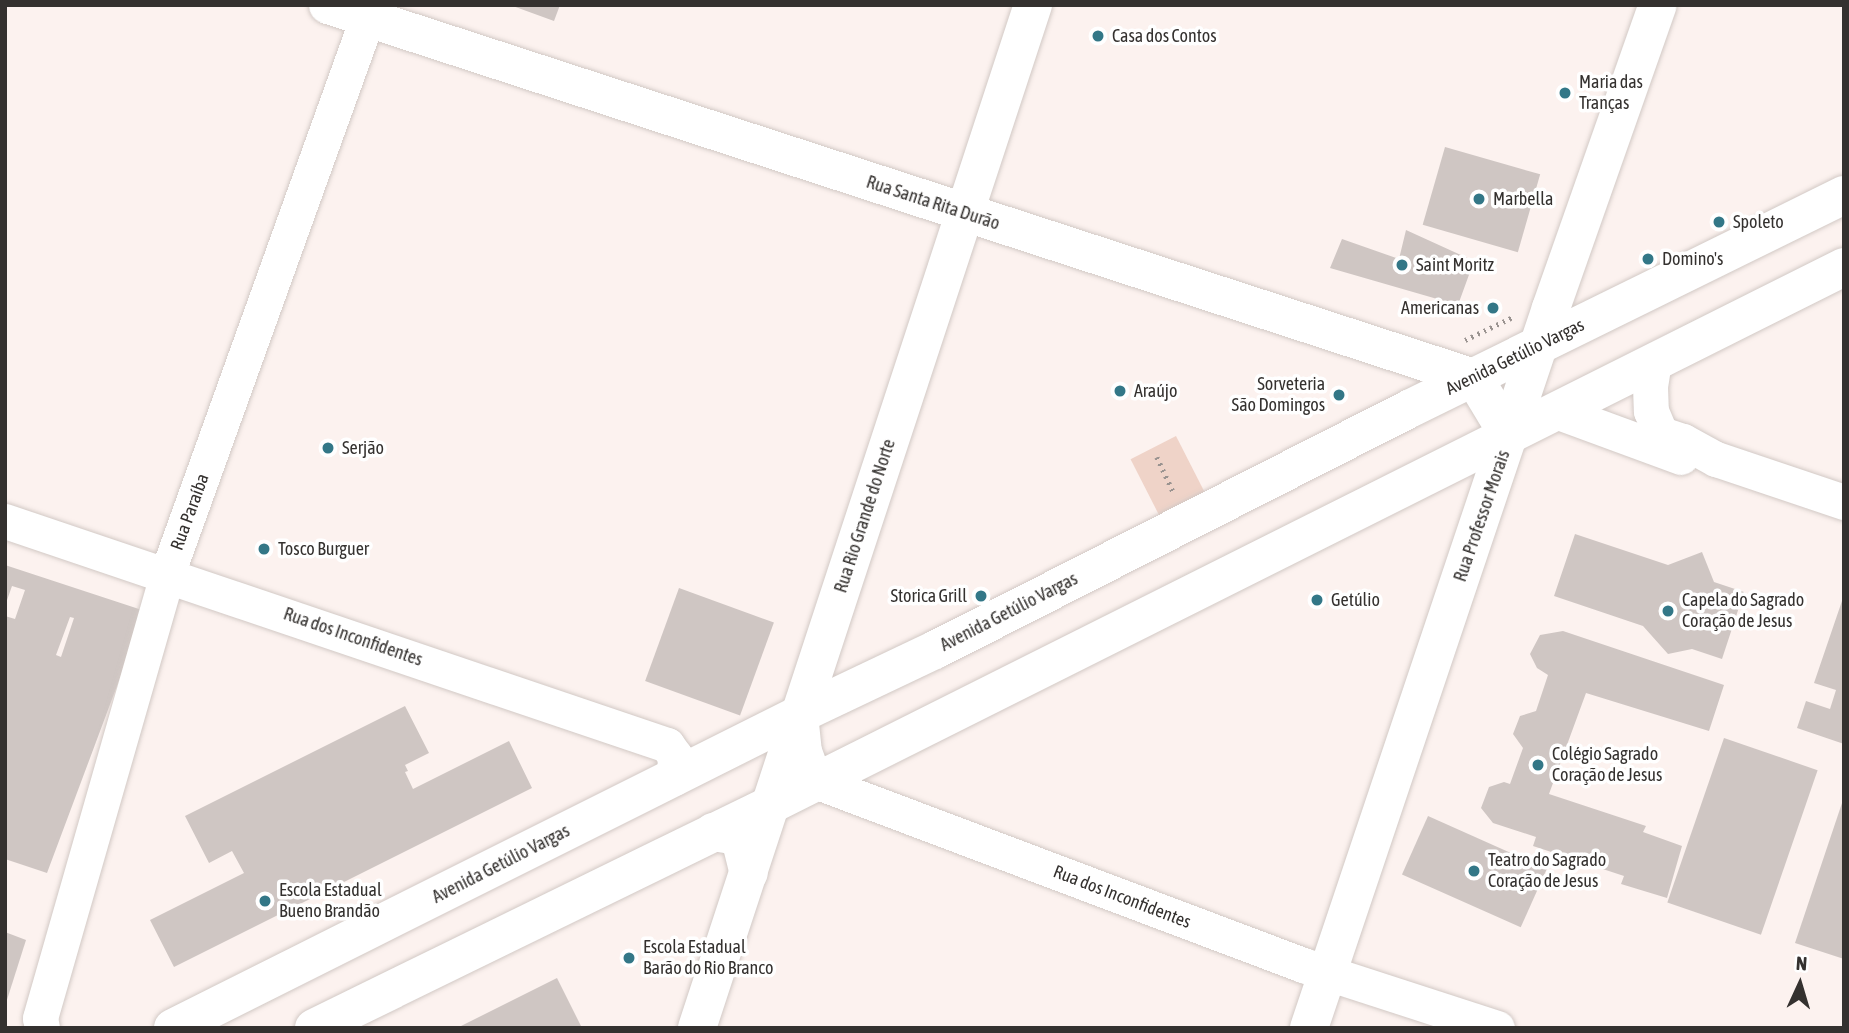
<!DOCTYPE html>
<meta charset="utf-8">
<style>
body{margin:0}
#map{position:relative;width:1849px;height:1033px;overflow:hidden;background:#fcf2ef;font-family:"Asap Condensed",sans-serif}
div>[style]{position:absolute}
.green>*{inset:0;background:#efd3c8;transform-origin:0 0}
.building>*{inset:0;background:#cfc6c3;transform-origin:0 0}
.path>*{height:4.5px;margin-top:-2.25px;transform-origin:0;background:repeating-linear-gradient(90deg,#9a9390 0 2px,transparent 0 7px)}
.roads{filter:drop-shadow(0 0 2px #d2c9c5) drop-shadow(0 0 2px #d2c9c5)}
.minor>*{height:35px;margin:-17.5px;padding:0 17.5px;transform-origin:17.5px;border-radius:17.5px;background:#fff}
.tertiary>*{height:38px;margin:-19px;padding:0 19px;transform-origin:19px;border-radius:19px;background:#fff}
.secondary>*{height:38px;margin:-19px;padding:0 19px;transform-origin:19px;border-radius:19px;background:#fff}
.dots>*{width:19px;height:19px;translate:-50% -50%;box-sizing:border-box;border:4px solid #fff;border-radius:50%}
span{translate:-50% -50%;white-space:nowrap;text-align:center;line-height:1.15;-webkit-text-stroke:7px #fff;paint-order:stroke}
.poi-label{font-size:18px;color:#34312f}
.left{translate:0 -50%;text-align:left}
.right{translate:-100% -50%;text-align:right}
.street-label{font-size:18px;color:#34312f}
.frame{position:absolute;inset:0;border:7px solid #34312f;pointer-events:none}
.north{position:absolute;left:1765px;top:949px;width:70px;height:70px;-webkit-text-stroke:5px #fff;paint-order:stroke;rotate:4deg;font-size:19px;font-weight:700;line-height:28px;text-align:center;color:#34312f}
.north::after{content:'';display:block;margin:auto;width:24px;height:32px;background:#34312f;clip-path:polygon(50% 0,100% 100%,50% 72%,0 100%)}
</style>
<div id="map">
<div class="green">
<i style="left:1176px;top:436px;width:71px;height:51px;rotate:63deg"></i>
</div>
<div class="building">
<i style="clip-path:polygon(510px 5px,560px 5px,554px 21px)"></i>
<i style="left:1445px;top:147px;width:99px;height:81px;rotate:16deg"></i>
<i style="clip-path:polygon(1406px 230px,1474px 261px,1458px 305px,1330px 268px,1342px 239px,1399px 259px)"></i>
<i style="clip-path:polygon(1575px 534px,1668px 565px,1702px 552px,1714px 582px,1744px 592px,1722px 659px,1692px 649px,1668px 654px,1643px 626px,1554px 596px)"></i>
<i style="clip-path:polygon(evenodd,5px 565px,145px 611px,47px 873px,5px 859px,5px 616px,15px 619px,25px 590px,12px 586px,5px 606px,5px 565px,70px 617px,74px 618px,61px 657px,56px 655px,70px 617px)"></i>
<i style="left:679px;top:588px;width:101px;height:99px;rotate:20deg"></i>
<i style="clip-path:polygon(1844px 595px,1844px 744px,1797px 728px,1806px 701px,1830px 709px,1836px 690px,1814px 683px)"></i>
<i style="clip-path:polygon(1563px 631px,1724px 685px,1709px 731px,1586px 693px,1549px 794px,1646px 826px,1643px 832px,1682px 846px,1667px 898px,1621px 884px,1624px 876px,1533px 846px,1536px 837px,1493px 823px,1481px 808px,1489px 787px,1504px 782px,1510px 784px,1523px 748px,1513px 734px,1520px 716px,1536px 711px,1548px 675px,1537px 668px,1530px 654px,1540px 635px)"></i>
<i style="clip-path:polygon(405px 706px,429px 753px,405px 765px,408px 771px,405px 772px,413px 789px,509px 741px,532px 788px,174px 967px,150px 920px,244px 873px,232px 851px,209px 863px,185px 816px)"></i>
<i style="left:1724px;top:738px;width:99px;height:174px;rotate:19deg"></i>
<i style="clip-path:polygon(1843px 800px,1844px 800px,1844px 959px,1795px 943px)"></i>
<i style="left:1428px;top:816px;width:130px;height:64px;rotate:24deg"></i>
<i style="clip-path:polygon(5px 932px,26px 940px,6px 1003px,5px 1003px)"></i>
<i style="clip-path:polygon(557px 978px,582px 1028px,457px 1028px)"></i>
</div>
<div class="path">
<i style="left:1465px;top:340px;width:53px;rotate:-25.6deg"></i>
<i style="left:1157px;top:457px;width:40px;rotate:65deg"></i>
</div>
<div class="roads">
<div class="minor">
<i style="left:1654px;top:361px;width:25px;rotate:99deg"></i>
<i style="left:1650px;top:386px;width:25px;rotate:88deg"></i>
<i style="left:1651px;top:411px;width:25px;rotate:67deg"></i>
<i style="left:1661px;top:434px;width:23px;rotate:18deg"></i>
<i style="left:1683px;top:441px;width:38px;rotate:29deg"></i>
<i style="left:1716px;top:459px;width:135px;rotate:18.6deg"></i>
<i style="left:1556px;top:411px;width:133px;rotate:20.2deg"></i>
<i style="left:5px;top:521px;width:699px;rotate:18.69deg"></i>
<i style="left:667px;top:745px;width:14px;rotate:54deg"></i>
<i style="left:675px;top:756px;width:22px;rotate:93deg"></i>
<i style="left:800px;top:714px;width:37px;rotate:84deg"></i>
<i style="left:804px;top:751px;width:32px;rotate:70deg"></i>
<i style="left:815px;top:781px;width:522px;rotate:20.66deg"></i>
<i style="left:1303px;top:965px;width:204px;rotate:18deg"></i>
<i style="left:42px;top:1028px;width:10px;rotate:-101deg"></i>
<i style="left:40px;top:1018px;width:462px;rotate:-74deg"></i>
<i style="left:167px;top:574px;width:605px;rotate:-70.19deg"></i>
</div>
<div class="tertiary">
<i style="left:328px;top:5px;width:1205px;rotate:18.03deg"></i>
<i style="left:1474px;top:378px;width:68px;rotate:58.9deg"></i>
<i style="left:697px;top:1028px;width:1077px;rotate:-71.82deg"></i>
<i style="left:1309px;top:1028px;width:760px;rotate:-71.42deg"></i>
<i style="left:1551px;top:308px;width:321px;rotate:-70.6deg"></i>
</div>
<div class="secondary">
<i style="left:713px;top:832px;width:19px;rotate:9deg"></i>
<i style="left:732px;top:835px;width:11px;rotate:38deg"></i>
<i style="left:741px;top:842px;width:32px;rotate:76deg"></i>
<i style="left:173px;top:1028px;width:701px;rotate:-26.6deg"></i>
<i style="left:800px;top:714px;width:149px;rotate:-25.4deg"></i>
<i style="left:935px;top:650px;width:532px;rotate:-26.95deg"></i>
<i style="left:1409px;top:409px;width:485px;rotate:-26.2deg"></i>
<i style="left:314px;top:1028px;width:510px;rotate:-26.06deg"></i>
<i style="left:772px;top:804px;width:1199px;rotate:-26.61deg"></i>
</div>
</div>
<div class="dots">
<i style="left:1098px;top:36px;background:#337787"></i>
<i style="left:1565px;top:93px;background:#337787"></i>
<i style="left:1479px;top:199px;background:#337787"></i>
<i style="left:1719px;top:222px;background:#337787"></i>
<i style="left:1648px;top:259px;background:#337787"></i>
<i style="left:1402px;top:265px;background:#337787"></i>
<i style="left:1493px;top:308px;background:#337787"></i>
<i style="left:1120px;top:391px;background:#337787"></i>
<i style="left:1339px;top:395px;background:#337787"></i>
<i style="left:328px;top:448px;background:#337787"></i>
<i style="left:264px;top:549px;background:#337787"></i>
<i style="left:981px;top:596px;background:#337787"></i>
<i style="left:1317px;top:600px;background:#337787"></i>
<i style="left:1668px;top:611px;background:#337787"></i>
<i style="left:1538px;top:765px;background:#337787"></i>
<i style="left:1474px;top:871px;background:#337787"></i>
<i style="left:265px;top:901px;background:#337787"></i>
<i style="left:629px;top:958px;background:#337787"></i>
</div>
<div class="poi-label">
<span class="left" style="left:1112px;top:36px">Casa dos Contos</span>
<span class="left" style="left:1579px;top:93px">Maria das<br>Tranças</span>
<span class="left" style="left:1493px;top:199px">Marbella</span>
<span class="left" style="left:1733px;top:222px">Spoleto</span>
<span class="left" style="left:1662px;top:259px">Domino's</span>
<span class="left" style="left:1416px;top:265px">Saint Moritz</span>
<span class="right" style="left:1479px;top:308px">Americanas</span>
<span class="right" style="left:1325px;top:395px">Sorveteria<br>São Domingos</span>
<span class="left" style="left:1134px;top:391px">Araújo</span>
<span class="left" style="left:342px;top:448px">Serjão</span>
<span class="left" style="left:278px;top:549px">Tosco Burguer</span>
<span class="right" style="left:967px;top:596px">Storica Grill</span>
<span class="left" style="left:1331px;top:600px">Getúlio</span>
<span class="left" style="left:1682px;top:611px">Capela do Sagrado<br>Coração de Jesus</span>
<span class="left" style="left:1552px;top:765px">Colégio Sagrado<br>Coração de Jesus</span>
<span class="left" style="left:1488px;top:871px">Teatro do Sagrado<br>Coração de Jesus</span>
<span class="left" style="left:279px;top:901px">Escola Estadual<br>Bueno Brandão</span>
<span class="left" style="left:643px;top:958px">Escola Estadual<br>Barão do Rio Branco</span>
</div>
<div class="street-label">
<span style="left:933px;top:203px;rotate:18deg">Rua Santa Rita Durão</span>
<span style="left:1515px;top:357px;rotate:-26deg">Avenida Getúlio Vargas</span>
<span style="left:190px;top:512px;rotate:-70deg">Rua Paraíba</span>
<span style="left:865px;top:516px;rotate:-72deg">Rua Rio Grande do Norte</span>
<span style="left:1482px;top:516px;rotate:-71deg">Rua Professor Morais</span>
<span style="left:1009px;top:612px;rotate:-27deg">Avenida Getúlio Vargas</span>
<span style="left:353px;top:637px;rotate:19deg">Rua dos Inconfidentes</span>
<span style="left:501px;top:864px;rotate:-27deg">Avenida Getúlio Vargas</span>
<span style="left:1122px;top:897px;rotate:21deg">Rua dos Inconfidentes</span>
</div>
<div class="frame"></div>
<div class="north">N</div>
</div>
